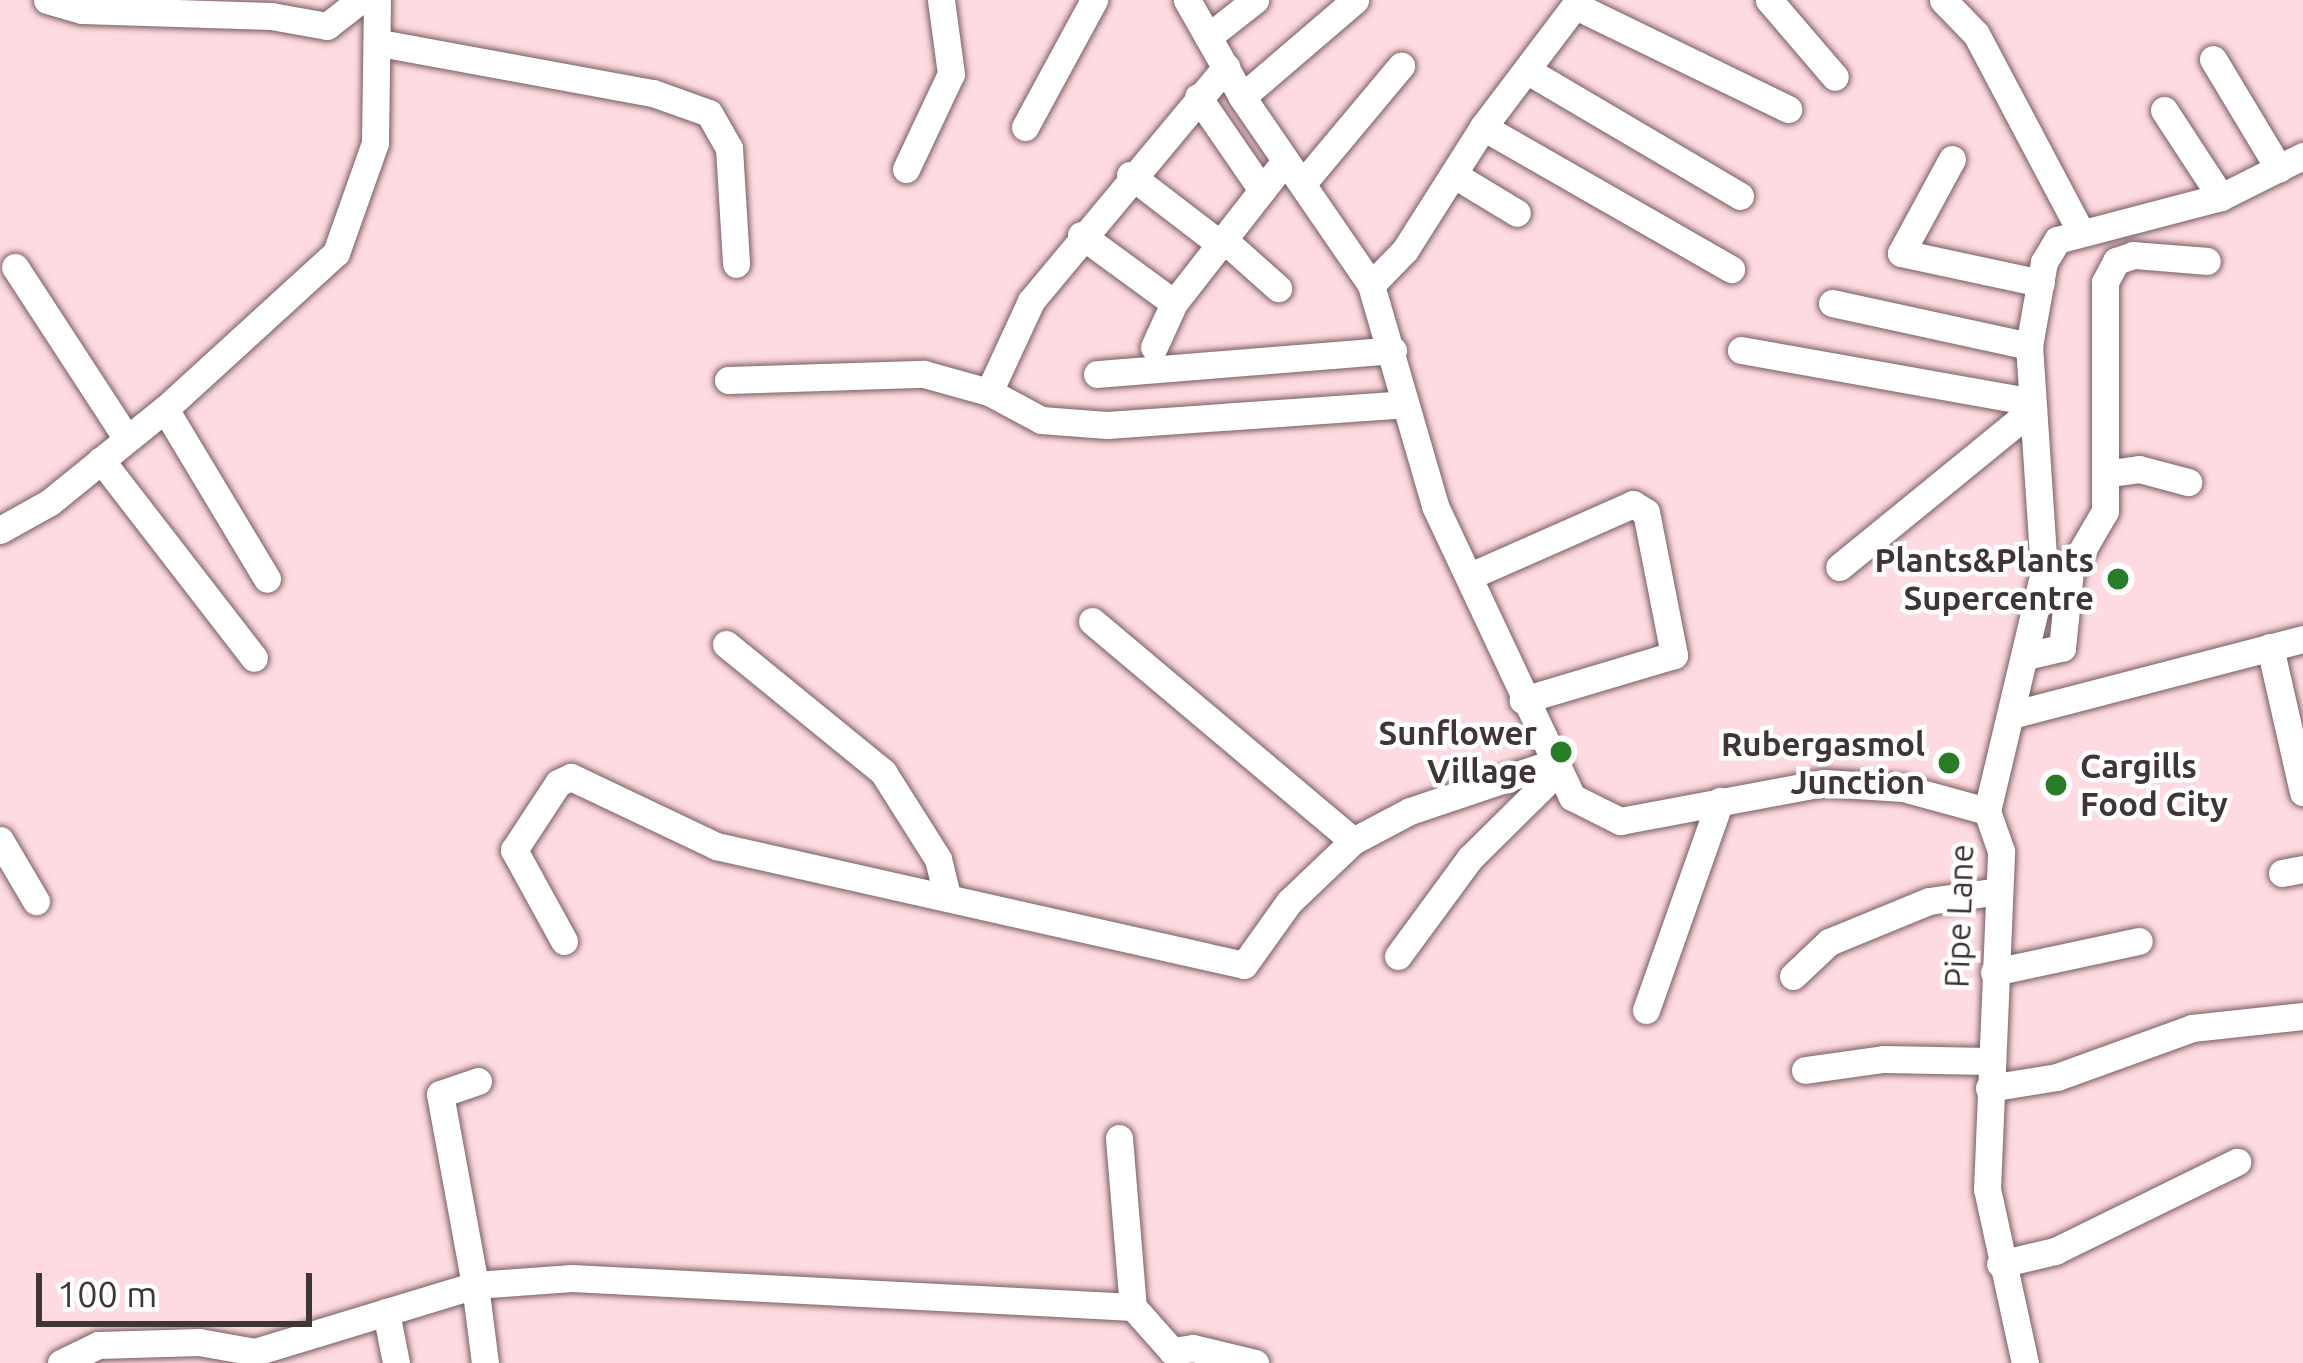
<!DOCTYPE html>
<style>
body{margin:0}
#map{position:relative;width:2303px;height:1363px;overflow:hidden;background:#fddbe0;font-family:Ubuntu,sans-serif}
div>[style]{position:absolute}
.roads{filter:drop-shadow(0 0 3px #785c60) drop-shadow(0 0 3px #785c60)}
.minor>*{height:27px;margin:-13.5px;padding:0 13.5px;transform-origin:13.5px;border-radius:13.5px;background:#fff}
.dots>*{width:33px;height:33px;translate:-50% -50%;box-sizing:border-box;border:6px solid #fff;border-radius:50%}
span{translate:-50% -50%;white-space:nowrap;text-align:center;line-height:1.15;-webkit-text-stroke:9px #fff;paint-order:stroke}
.poi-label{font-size:33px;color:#413436;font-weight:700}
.right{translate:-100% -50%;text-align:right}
.left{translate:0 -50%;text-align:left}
.street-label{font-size:33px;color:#413436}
.scale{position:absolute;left:36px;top:1273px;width:276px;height:54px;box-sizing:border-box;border:6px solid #413436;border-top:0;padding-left:15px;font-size:36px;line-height:42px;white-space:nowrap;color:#413436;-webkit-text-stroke:9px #fff;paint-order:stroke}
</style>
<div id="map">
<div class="roads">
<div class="minor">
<i style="left:47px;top:0;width:36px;rotate:16deg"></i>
<i style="left:82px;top:10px;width:189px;rotate:1.8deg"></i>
<i style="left:271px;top:16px;width:57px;rotate:10.1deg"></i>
<i style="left:327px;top:26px;width:42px;rotate:-38.2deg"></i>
<i style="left:1187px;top:0;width:112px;rotate:60.4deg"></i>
<i style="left:1242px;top:97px;width:228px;rotate:55.5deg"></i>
<i style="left:1371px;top:285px;width:230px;rotate:73.8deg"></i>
<i style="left:1435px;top:506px;width:322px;rotate:64.8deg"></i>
<i style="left:1572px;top:797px;width:54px;rotate:26.6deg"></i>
<i style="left:1620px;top:821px;width:208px;rotate:-10.6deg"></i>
<i style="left:1824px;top:783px;width:79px;rotate:3.6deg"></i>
<i style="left:1903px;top:788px;width:87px;rotate:15.3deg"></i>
<i style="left:1769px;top:0;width:101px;rotate:49.4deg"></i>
<i style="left:1943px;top:0;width:47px;rotate:45.9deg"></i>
<i style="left:1976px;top:34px;width:224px;rotate:62.1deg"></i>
<i style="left:1576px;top:6px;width:236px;rotate:25.9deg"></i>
<i style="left:1208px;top:37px;width:60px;rotate:-38.2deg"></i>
<i style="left:380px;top:43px;width:278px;rotate:10.4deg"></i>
<i style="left:653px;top:93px;width:59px;rotate:19.7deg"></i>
<i style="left:709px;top:113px;width:40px;rotate:60.3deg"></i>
<i style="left:729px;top:148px;width:116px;rotate:86.5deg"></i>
<i style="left:2213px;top:59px;width:128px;rotate:59deg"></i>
<i style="left:1528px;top:71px;width:246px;rotate:30.5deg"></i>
<i style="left:1198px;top:97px;width:113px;rotate:55.5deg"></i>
<i style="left:1242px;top:97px;width:149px;rotate:-40.6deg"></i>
<i style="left:2164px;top:110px;width:104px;rotate:56.8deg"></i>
<i style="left:1025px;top:127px;width:145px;rotate:-61.5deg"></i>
<i style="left:1483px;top:127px;width:286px;rotate:29.8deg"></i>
<i style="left:1952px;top:159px;width:107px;rotate:118.5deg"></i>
<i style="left:1901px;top:253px;width:143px;rotate:12.1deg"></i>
<i style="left:906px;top:169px;width:105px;rotate:-64.7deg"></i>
<i style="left:951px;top:74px;width:75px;rotate:-97.7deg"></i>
<i style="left:1130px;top:175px;width:113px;rotate:37.5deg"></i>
<i style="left:1456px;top:176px;width:71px;rotate:31.2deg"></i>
<i style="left:1303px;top:183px;width:153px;rotate:-50.1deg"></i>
<i style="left:1081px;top:235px;width:115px;rotate:36.2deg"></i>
<i style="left:1174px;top:303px;width:180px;rotate:-52deg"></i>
<i style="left:1223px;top:239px;width:74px;rotate:41.7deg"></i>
<i style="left:15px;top:267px;width:205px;rotate:56.9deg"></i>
<i style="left:1371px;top:285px;width:49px;rotate:-45.8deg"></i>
<i style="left:1405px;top:250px;width:146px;rotate:-57.6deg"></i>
<i style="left:1483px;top:127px;width:159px;rotate:-52.9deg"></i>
<i style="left:1832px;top:303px;width:202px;rotate:12.3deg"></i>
<i style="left:1154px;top:347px;width:48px;rotate:-65.6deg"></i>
<i style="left:1741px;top:350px;width:290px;rotate:10.1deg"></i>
<i style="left:2026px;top:401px;width:11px;rotate:49deg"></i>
<i style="left:2033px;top:409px;width:250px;rotate:140.8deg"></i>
<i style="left:1097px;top:374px;width:297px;rotate:-4.6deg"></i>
<i style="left:728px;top:380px;width:196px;rotate:-1.8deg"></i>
<i style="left:924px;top:374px;width:67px;rotate:15.5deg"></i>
<i style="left:989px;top:392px;width:59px;rotate:28.3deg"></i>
<i style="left:1041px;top:420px;width:66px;rotate:4.3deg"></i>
<i style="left:1107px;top:425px;width:298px;rotate:-4deg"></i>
<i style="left:989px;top:392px;width:100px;rotate:-65.2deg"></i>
<i style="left:1031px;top:301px;width:305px;rotate:-50.2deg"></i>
<i style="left:165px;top:409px;width:198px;rotate:59deg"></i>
<i style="left:101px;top:460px;width:250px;rotate:52.3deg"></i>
<i style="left:2111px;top:473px;width:28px;rotate:-8deg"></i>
<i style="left:2139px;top:469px;width:51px;rotate:14.9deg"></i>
<i style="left:0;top:530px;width:57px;rotate:-29.2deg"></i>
<i style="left:50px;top:502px;width:148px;rotate:-39deg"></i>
<i style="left:165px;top:409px;width:231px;rotate:-42.4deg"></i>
<i style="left:336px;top:253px;width:117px;rotate:-70.5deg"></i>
<i style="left:375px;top:143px;width:143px;rotate:-89.2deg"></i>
<i style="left:1470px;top:576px;width:178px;rotate:-23.8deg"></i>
<i style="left:1633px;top:504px;width:15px;rotate:32deg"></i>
<i style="left:1646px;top:512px;width:146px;rotate:78.9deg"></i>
<i style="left:1674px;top:655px;width:158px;rotate:163.4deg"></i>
<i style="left:1092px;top:621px;width:341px;rotate:40.1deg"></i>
<i style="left:726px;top:644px;width:203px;rotate:39.2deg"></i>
<i style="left:883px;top:772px;width:103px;rotate:57.7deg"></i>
<i style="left:938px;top:859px;width:37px;rotate:76deg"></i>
<i style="left:2270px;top:647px;width:149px;rotate:77.2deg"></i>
<i style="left:2026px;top:656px;width:37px;rotate:-13deg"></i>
<i style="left:2062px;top:648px;width:77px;rotate:-84.1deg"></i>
<i style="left:2070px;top:571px;width:69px;rotate:-59.7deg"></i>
<i style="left:2105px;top:511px;width:229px;rotate:-90deg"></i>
<i style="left:2105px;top:282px;width:24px;rotate:-62deg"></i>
<i style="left:2116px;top:261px;width:18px;rotate:-19deg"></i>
<i style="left:2133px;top:255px;width:74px;rotate:4.6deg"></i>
<i style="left:2011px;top:715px;width:302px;rotate:-14.6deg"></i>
<i style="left:0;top:840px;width:71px;rotate:59.5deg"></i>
<i style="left:2282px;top:873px;width:21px;rotate:-11deg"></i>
<i style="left:564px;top:941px;width:104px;rotate:-118.8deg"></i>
<i style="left:514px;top:850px;width:80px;rotate:-56.7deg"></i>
<i style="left:558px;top:783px;width:14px;rotate:-25deg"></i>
<i style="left:571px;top:777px;width:161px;rotate:25.4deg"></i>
<i style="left:716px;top:846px;width:541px;rotate:12.7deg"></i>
<i style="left:1244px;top:965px;width:77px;rotate:-54.5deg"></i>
<i style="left:1289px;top:902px;width:88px;rotate:-43.6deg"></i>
<i style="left:1353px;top:841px;width:64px;rotate:-27.8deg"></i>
<i style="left:1410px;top:811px;width:148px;rotate:-18.6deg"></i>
<i style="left:1398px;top:956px;width:122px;rotate:-53.7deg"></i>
<i style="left:1470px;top:858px;width:121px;rotate:-44.7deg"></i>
<i style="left:1994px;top:972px;width:148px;rotate:-12.1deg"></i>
<i style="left:1793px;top:976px;width:50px;rotate:-43.4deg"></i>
<i style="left:1829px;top:942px;width:108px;rotate:-22.3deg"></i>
<i style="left:1929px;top:901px;width:70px;rotate:-8.2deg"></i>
<i style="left:1646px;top:1010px;width:222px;rotate:-70.5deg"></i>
<i style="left:1805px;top:1070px;width:79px;rotate:-8deg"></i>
<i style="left:1883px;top:1059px;width:106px;rotate:1.1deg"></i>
<i style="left:478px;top:1081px;width:40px;rotate:161.1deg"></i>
<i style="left:440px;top:1094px;width:194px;rotate:79.6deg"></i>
<i style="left:475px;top:1285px;width:97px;rotate:-4.1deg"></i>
<i style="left:572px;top:1278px;width:562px;rotate:2.96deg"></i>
<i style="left:1989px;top:1088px;width:69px;rotate:-9.2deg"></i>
<i style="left:2057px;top:1077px;width:144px;rotate:-19.9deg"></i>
<i style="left:2192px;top:1028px;width:112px;rotate:-6.2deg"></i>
<i style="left:1119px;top:1138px;width:170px;rotate:85.3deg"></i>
<i style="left:1133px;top:1307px;width:59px;rotate:48.4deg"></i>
<i style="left:1172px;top:1351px;width:21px;rotate:-8deg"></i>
<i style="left:1193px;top:1348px;width:64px;rotate:13.6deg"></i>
<i style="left:2000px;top:1264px;width:57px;rotate:-13.3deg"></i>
<i style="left:2055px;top:1251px;width:203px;rotate:-26.1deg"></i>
<i style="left:386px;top:1312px;width:52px;rotate:78.9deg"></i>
<i style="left:61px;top:1363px;width:41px;rotate:-25.9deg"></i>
<i style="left:98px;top:1345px;width:101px;rotate:-1.7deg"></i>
<i style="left:199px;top:1342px;width:57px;rotate:10.1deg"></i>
<i style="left:255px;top:1363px;width:11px;rotate:-90deg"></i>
<i style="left:255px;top:1352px;width:230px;rotate:-16.9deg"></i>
<i style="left:475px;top:1285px;width:79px;rotate:82.7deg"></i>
<i style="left:2025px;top:1363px;width:178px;rotate:-102.3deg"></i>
<i style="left:1987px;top:1189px;width:338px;rotate:-87.6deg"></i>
<i style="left:2001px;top:851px;width:42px;rotate:-109.3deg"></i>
<i style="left:1987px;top:811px;width:247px;rotate:-76.6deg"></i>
<i style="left:2044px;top:571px;width:225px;rotate:-93.8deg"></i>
<i style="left:2029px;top:346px;width:85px;rotate:-79.9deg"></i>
<i style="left:2044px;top:262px;width:26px;rotate:-59deg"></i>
<i style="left:2057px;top:240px;width:170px;rotate:-14.7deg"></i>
<i style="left:2221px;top:197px;width:92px;rotate:-26.6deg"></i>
</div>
</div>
<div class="dots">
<i style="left:2118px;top:579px;background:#297c28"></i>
<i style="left:1561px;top:752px;background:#297c28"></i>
<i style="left:1949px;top:763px;background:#297c28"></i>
<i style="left:2056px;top:785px;background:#297c28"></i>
</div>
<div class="poi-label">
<span class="right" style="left:2094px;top:579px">Plants&amp;Plants<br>Supercentre</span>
<span class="right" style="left:1537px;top:752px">Sunflower<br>Village</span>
<span class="right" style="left:1925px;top:763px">Rubergasmol<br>Junction</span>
<span class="left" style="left:2080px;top:785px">Cargills<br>Food City</span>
</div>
<div class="street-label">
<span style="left:1959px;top:916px;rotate:-88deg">Pipe Lane</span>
</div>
<div class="scale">100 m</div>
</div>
